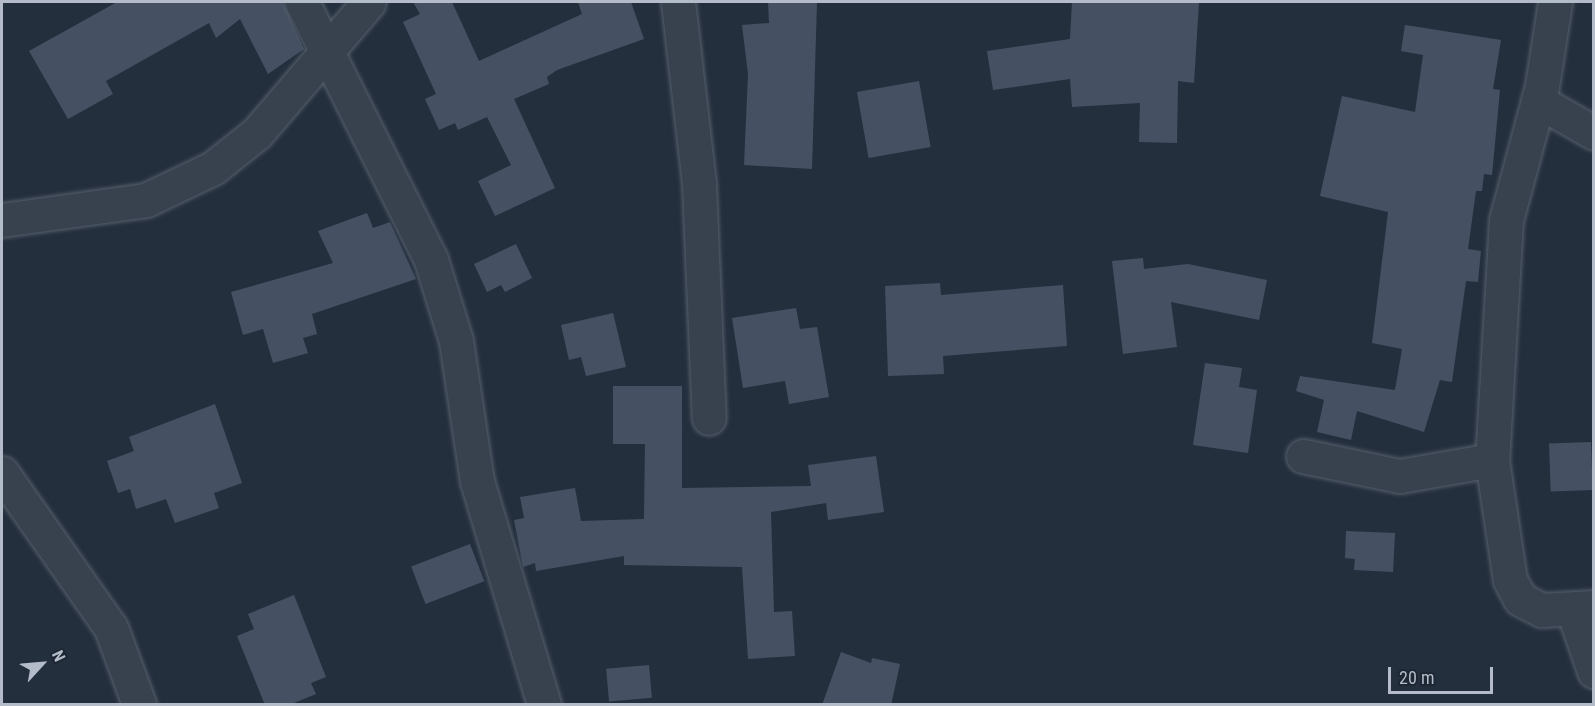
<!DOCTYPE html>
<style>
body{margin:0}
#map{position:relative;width:1595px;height:706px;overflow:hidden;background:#242f3e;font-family:"Roboto Condensed",sans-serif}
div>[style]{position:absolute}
.building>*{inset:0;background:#455162;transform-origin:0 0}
.roads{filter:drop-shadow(0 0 2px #565f6c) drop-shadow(0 0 2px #565f6c)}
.minor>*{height:33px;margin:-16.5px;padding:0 16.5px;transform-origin:16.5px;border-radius:16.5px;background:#38414e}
span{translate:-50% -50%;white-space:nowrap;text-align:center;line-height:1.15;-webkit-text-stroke:4.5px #1d2633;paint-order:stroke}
.frame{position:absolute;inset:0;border:3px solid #b4bcc9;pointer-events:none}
.north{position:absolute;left:12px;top:634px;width:60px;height:60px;-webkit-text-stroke:4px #1d2633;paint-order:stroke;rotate:64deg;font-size:16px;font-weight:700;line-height:24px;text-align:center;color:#b4bcc9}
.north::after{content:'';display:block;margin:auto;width:21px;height:27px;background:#b4bcc9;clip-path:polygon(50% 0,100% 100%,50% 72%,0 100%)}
.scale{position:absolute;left:1388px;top:667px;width:105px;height:27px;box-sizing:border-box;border:3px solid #b4bcc9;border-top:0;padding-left:8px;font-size:18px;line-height:21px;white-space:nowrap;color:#b4bcc9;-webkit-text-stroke:4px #1d2633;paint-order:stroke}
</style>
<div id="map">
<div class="building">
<i style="clip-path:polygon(117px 2px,283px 2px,304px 49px,268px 74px,240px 19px,216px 38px,209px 23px,106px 81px,113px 94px,68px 119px,29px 51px)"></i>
<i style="clip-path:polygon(413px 2px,452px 2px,479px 61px,582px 14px,578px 2px,631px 2px,644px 39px,557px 70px,547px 77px,549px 84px,514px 99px,555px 188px,495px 216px,478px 181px,511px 165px,487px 117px,458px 130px,455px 123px,439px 130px,425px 99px,436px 94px,403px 22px,420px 14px)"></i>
<i style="clip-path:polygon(768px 2px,817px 2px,812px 169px,744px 165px,748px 74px,742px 25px,769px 23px)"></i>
<i style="clip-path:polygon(1072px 2px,1199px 2px,1194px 83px,1178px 81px,1177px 143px,1139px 142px,1140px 103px,1072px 107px,1070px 79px,993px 90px,987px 51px,1070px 39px)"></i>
<i style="clip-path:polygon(1405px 25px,1501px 40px,1493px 89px,1500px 90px,1492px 175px,1484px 174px,1482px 191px,1476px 191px,1468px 249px,1481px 251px,1478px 282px,1466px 281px,1452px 382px,1440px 380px,1424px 432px,1357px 411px,1351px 440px,1317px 432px,1324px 400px,1296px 391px,1300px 376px,1395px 390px,1402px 349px,1372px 343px,1388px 212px,1320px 196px,1342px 96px,1415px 112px,1423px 55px,1401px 51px)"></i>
<i style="left:919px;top:81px;width:67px;height:63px;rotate:80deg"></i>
<i style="clip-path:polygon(367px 213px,373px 228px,390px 222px,416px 279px,312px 314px,317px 334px,303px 338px,308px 353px,273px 363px,263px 329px,243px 335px,231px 292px,333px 263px,318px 231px)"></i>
<i style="clip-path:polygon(516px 244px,532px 278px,505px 292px,501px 285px,487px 292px,474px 264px)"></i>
<i style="clip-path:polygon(1143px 258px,1144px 269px,1188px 264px,1267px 280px,1259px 320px,1171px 302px,1177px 347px,1123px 354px,1112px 261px)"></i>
<i style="clip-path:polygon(940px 283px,941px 295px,1063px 285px,1067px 346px,943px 356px,944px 374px,888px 376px,885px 286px)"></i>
<i style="clip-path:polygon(796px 308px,800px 329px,817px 327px,829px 397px,789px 404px,785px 381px,743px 388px,732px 318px)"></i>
<i style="clip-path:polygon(613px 313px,626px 367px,586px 376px,581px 357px,569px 360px,561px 325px)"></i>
<i style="clip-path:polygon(1205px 363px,1242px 368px,1239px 387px,1257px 390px,1248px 453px,1193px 445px)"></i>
<i style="clip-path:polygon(613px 386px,682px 386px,682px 488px,811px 486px,808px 465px,876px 456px,884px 512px,828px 520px,826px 503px,771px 512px,774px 612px,792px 611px,795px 656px,748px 659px,742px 567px,624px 565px,624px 556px,536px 571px,535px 563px,523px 567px,514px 520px,524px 518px,520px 497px,575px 488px,581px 521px,644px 519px,645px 444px,613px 444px)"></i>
<i style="clip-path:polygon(215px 404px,242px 483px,214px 493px,219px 508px,175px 523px,166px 499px,136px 509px,130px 489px,118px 493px,107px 461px,134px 451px,129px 437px)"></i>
<i style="left:1591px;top:442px;width:48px;height:42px;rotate:88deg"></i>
<i style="clip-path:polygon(1346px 531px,1395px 533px,1393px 572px,1354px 570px,1355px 559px,1345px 558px)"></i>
<i style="left:470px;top:544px;width:40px;height:63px;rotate:69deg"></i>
<i style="clip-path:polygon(294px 595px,326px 677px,311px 683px,316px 694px,289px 705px,265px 705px,237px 636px,254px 629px,248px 614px)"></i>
<i style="clip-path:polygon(841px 652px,871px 663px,872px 658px,900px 664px,891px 705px,822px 705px)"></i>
<i style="left:649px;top:665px;width:33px;height:43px;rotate:85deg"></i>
</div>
<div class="roads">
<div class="minor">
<i style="left:302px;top:2px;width:288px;rotate:63.4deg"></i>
<i style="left:431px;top:260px;width:85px;rotate:72.8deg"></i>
<i style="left:456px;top:341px;width:142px;rotate:81.5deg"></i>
<i style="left:477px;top:481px;width:233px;rotate:73.3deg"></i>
<i style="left:678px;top:2px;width:183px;rotate:83.4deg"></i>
<i style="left:699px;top:184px;width:234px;rotate:87.6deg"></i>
<i style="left:1555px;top:2px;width:85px;rotate:98.8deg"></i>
<i style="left:1542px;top:86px;width:139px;rotate:105deg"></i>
<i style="left:1506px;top:220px;width:240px;rotate:93.3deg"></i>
<i style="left:1492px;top:460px;width:121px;rotate:81.5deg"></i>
<i style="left:1510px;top:580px;width:21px;rotate:62deg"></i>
<i style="left:1520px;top:599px;width:25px;rotate:27deg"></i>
<i style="left:1542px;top:610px;width:52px;rotate:-3.3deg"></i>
<i style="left:1538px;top:101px;width:64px;rotate:29.7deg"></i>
<i style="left:2px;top:220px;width:145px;rotate:-7.9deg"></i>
<i style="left:146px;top:200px;width:74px;rotate:-25.5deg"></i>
<i style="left:213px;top:168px;width:56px;rotate:-38.5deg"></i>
<i style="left:257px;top:133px;width:172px;rotate:-49.5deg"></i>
<i style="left:1303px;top:456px;width:99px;rotate:11.7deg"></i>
<i style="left:1400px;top:476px;width:93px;rotate:-9.9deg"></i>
<i style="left:2px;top:473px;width:189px;rotate:54.9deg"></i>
<i style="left:111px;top:628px;width:81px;rotate:69.8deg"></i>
<i style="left:1573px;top:610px;width:65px;rotate:71deg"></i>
</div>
</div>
<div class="frame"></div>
<div class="north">N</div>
<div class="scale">20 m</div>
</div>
